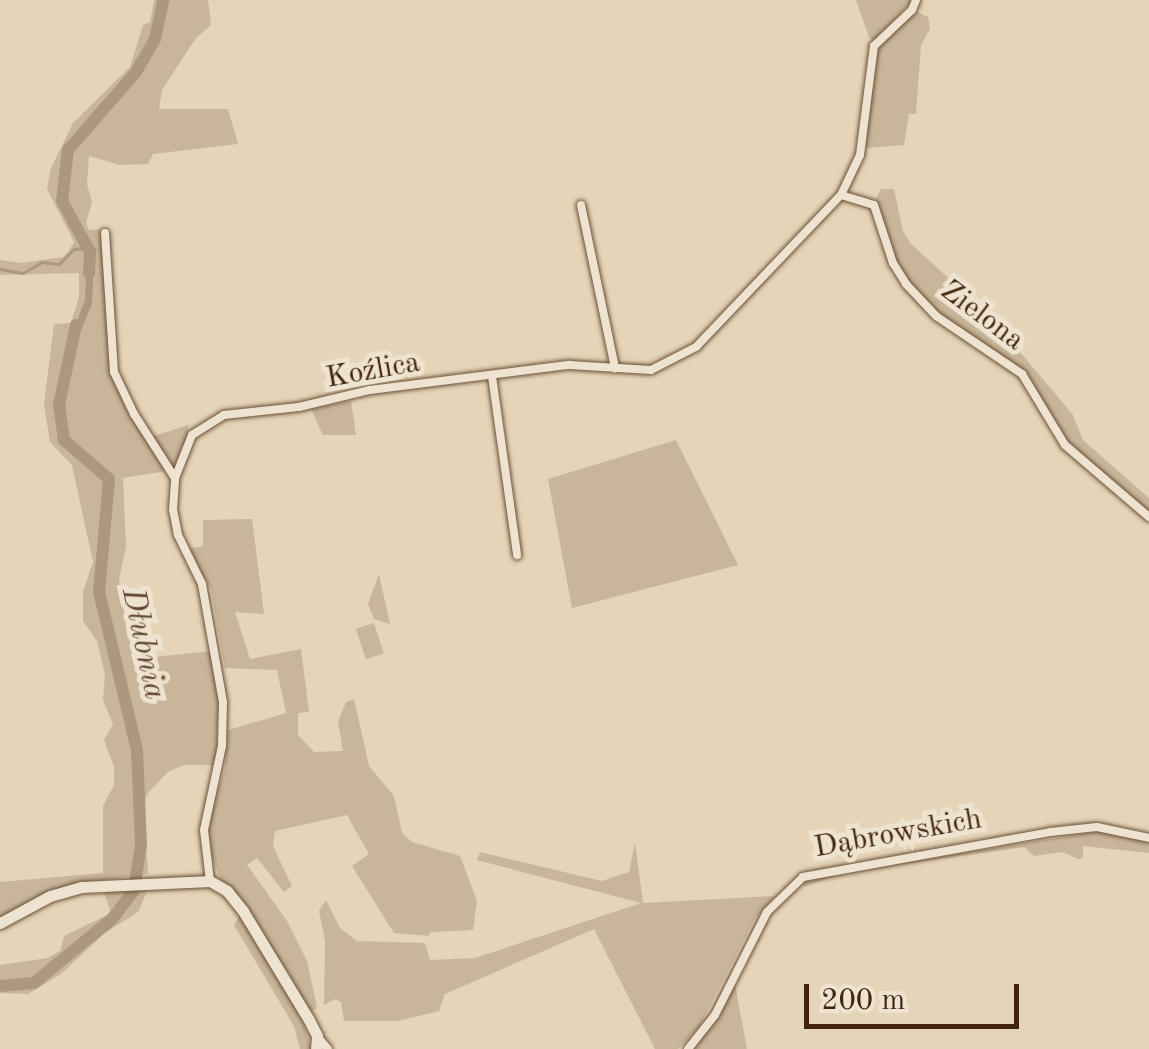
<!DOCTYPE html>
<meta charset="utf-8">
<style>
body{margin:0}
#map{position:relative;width:1149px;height:1049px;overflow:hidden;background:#e5d4b7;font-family:"Old Standard TT",serif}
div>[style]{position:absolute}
.green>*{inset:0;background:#c9b69a;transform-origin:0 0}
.water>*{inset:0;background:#ad987d}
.stream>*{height:2.5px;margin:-1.25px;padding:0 1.25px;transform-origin:1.25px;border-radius:1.25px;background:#ad987d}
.river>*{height:12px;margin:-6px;padding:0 6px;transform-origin:6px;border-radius:6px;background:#ad987d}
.roads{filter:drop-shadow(0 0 2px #6a5036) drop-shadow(0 0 2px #6a5036)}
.street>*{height:8px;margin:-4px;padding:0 4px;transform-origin:4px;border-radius:4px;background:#eee3d0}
.secondary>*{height:11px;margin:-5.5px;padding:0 5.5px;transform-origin:5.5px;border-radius:5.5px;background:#eee3d0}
span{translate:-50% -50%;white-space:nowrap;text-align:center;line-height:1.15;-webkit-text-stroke:10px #eee3d0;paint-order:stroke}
.street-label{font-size:30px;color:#41240b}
.water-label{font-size:32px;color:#61472d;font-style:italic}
.scale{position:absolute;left:804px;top:984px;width:215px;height:45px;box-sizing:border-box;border:5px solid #41240b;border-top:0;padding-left:12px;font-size:30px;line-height:35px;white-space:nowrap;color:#41240b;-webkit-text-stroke:8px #eee3d0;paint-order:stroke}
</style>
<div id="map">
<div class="green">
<i style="clip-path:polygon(154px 0,208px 0,211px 25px,196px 38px,162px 90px,159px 109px,228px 109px,238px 144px,153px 154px,148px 164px,120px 165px,89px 156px,87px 184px,92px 202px,86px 223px,89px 230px,101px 229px,111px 373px,133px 420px,167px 471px,123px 478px,126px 547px,119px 579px,127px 634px,137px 659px,211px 651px,219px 696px,216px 765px,184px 765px,168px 772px,148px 793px,143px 805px,148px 874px,83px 883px,0 917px,0 882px,103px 873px,103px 806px,114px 785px,114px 767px,104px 740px,113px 724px,103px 700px,105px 675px,97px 641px,83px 621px,83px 592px,93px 562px,72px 465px,50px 442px,44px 404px,54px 324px,71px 323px,79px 297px,79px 273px,0 275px,0 260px,21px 263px,63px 257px,68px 252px,74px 242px,47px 189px,51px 168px,73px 123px,130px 67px,143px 25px,150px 22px)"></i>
<i style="clip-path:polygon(856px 0,912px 0,875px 41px,869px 37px)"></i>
<i style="clip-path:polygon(915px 11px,928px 17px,930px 29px,921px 45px,916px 114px,909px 114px,904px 145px,866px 148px,872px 69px,879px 45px)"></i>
<i style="clip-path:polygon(881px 189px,894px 189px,903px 231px,910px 243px,989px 315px,1073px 415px,1083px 440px,1149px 498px,1149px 513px,1066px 441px,1025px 369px,1021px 371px,943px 318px,909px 285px,892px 255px,874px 203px)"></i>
<i style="clip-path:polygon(351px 401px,356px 435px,323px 435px,311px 409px)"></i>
<i style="clip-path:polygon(188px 425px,188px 435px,173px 469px,151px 437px)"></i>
<i style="clip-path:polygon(676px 440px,738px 565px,572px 608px,548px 479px)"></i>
<i style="clip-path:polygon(252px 519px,264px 614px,235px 612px,250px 659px,301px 649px,309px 712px,298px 713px,298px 735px,314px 752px,343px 751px,338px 722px,346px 702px,354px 699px,369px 766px,394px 796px,402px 833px,412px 842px,460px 856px,477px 901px,473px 930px,431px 932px,428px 936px,394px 933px,352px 866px,369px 854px,347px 815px,275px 831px,273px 846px,292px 886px,284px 892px,257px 858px,247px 865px,287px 921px,307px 961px,317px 1007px,311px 1013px,244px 905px,221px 881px,211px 854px,208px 822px,224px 772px,228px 730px,286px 713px,277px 670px,225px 668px,211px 589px,188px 549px,203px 546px,203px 520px)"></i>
<i style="clip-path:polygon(379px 574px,390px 624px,374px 619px,368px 604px)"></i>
<i style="left:374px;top:623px;width:32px;height:19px;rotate:72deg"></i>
<i style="clip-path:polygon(1100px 831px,1149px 842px,1149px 853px,1083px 846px,1083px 858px,1078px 859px,1063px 852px,1034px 856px,1024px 847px,843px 873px,805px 887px,803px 883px,813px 877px)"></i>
<i style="clip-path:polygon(635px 843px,643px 903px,775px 896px,754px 920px,699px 1027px,678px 1049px,655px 1049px,594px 929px,445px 994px,439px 1011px,398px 1021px,344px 1021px,341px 1002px,335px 999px,324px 1005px,325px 941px,319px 911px,326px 900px,340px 928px,357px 941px,425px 943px,430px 960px,475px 958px,641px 903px,477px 860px,480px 852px,602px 881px,629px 872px)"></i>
<i style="clip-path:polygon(148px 888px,139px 911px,104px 934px,61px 974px,28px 994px,0 993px,0 965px,48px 958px,60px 951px,64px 936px,107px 915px,110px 910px,104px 892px)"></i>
<i style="clip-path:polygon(240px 915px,302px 1016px,311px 1049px,300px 1049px,294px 1026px,234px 925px)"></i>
<i style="clip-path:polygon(735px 984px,747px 1049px,694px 1049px,714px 1022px)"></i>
</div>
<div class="water">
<i style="clip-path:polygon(87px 257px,94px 258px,92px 304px,77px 340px,69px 342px,85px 300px)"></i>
</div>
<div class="stream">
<i style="left:0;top:269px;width:23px;rotate:10deg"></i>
<i style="left:23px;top:273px;width:22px;rotate:-30deg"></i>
<i style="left:42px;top:262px;width:17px;rotate:7deg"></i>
<i style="left:59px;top:264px;width:21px;rotate:-45deg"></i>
<i style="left:74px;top:249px;width:13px;rotate:-4deg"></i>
</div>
<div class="river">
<i style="left:89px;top:273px;width:21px;rotate:-87deg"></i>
<i style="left:90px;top:252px;width:58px;rotate:-118.8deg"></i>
<i style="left:62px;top:201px;width:51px;rotate:-83.3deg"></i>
<i style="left:68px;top:150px;width:103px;rotate:-48.9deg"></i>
<i style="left:136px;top:72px;width:38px;rotate:-60deg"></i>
<i style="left:155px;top:39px;width:40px;rotate:-78deg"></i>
<i style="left:0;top:986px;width:34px;rotate:-5deg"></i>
<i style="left:34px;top:983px;width:102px;rotate:-39.4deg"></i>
<i style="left:113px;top:918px;width:35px;rotate:-53deg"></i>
<i style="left:134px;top:890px;width:46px;rotate:-81.2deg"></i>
<i style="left:141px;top:845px;width:95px;rotate:-92.4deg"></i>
<i style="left:137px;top:750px;width:163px;rotate:-103.5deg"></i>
<i style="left:99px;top:592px;width:113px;rotate:-84.9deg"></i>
<i style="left:109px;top:479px;width:60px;rotate:-139.1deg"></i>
<i style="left:64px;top:440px;width:35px;rotate:-98deg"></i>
<i style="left:59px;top:405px;width:82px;rotate:-78deg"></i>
</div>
<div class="roads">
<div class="street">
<i style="left:841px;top:195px;width:34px;rotate:17deg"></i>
<i style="left:874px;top:205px;width:61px;rotate:71.9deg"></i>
<i style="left:893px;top:263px;width:25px;rotate:58deg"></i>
<i style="left:906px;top:284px;width:44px;rotate:46.8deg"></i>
<i style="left:936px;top:316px;width:104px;rotate:34deg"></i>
<i style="left:1022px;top:374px;width:83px;rotate:58.8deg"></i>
<i style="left:1065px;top:445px;width:111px;rotate:40.6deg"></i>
<i style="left:581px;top:205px;width:167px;rotate:78.2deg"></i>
<i style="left:105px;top:233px;width:139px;rotate:86.3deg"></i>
<i style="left:114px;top:372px;width:47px;rotate:64.5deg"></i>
<i style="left:134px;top:414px;width:76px;rotate:57.4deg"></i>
<i style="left:492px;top:376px;width:181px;rotate:82deg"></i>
<i style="left:210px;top:881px;width:51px;rotate:-96.7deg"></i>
<i style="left:204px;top:830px;width:86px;rotate:-77.9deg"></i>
<i style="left:222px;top:746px;width:44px;rotate:-88.7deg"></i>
<i style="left:223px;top:702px;width:120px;rotate:-100.1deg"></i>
<i style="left:202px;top:584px;width:55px;rotate:-116.1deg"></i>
<i style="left:178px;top:535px;width:25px;rotate:-101deg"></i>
<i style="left:173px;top:510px;width:32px;rotate:-86deg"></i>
<i style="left:175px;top:478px;width:46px;rotate:-68.4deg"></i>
<i style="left:192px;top:435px;width:38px;rotate:-32deg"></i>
<i style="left:224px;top:415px;width:75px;rotate:-6.1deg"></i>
<i style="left:299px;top:407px;width:73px;rotate:-13.5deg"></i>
<i style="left:370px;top:390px;width:201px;rotate:-7.2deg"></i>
<i style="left:569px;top:365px;width:82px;rotate:3.5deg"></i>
<i style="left:651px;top:370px;width:51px;rotate:-27.1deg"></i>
<i style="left:696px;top:347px;width:210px;rotate:-46.4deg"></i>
<i style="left:841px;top:195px;width:44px;rotate:-64.6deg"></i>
<i style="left:860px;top:155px;width:110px;rotate:-82.7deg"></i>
<i style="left:874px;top:46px;width:52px;rotate:-43.5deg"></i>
<i style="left:912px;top:10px;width:11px;rotate:-68deg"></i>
<i style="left:317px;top:1036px;width:17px;rotate:50deg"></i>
<i style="left:688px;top:1049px;width:43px;rotate:-51.5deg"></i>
<i style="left:715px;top:1015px;width:115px;rotate:-63.2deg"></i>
<i style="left:767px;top:912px;width:50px;rotate:-44.2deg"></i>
<i style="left:803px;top:877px;width:251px;rotate:-10.3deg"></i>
<i style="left:1050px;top:832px;width:47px;rotate:-6.1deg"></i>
<i style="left:1097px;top:827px;width:53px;rotate:11.9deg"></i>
</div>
<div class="secondary">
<i style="left:0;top:923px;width:57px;rotate:-28.4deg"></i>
<i style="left:50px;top:896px;width:33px;rotate:-16deg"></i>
<i style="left:82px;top:887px;width:128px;rotate:-2.7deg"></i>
<i style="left:210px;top:881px;width:20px;rotate:30deg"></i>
<i style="left:227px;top:891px;width:26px;rotate:51deg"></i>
<i style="left:243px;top:911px;width:127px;rotate:58.8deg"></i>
<i style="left:309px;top:1020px;width:18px;rotate:63deg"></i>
<i style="left:317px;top:1036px;width:13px;rotate:94deg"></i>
</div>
</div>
<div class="street-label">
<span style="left:982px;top:316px;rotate:37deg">Zielona</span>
<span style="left:373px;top:371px;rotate:-10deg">Koźlica</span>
<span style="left:898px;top:834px;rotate:-10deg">Dąbrowskich</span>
</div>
<div class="water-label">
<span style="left:142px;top:644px;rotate:78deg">Dłubnia</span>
</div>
<div class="scale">200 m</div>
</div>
